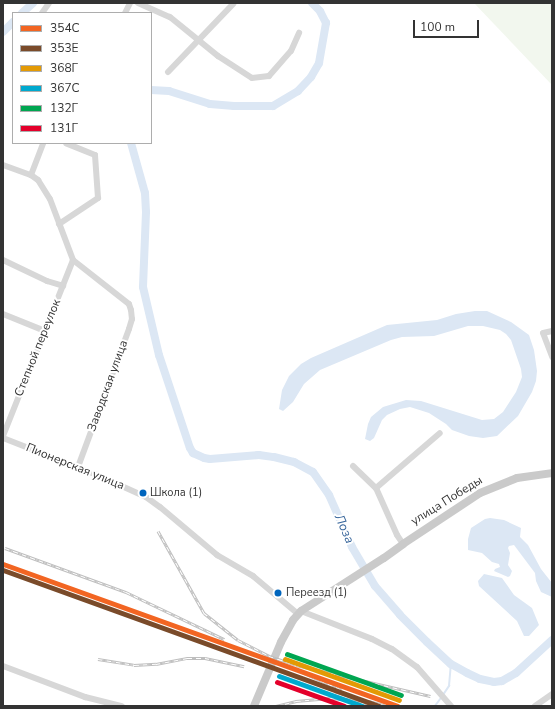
<!DOCTYPE html>
<meta charset="utf-8">
<style>
body{margin:0}
#map{position:relative;width:555px;height:709px;overflow:hidden;background:#fff;font-family:"Nunito Sans",sans-serif}
div>[style]{position:absolute}
.green>*{inset:0;background:#f2f7ee}
.water>*{inset:0;background:#dce7f4}
.stream>*{height:1.5px;margin:-0.75px;padding:0 0.75px;transform-origin:0.75px;border-radius:0.75px;background:#dce7f4}
.river>*{height:8px;margin:-4px;padding:0 4px;transform-origin:4px;border-radius:4px;background:#dce7f4}
.minor>*{height:6px;margin:-3px;padding:0 3px;transform-origin:3px;border-radius:3px;background:#d7d7d7}
.major>*{height:8px;margin:-4px;padding:0 4px;transform-origin:4px;border-radius:4px;background:#cacaca}
.rail>*{height:3px;margin-top:-1.5px;transform-origin:0;background:repeating-linear-gradient(90deg,#fff 0 4.5px,#bebebe 0 9px);box-sizing:border-box;border-block:1px solid #bebebe}
.rail-1>*{height:5px;margin:-2.5px;padding:0 2.5px;transform-origin:2.5px;border-radius:2.5px;background:#f26522}
.rail-2>*{height:5px;margin:-2.5px;padding:0 2.5px;transform-origin:2.5px;border-radius:2.5px;background:#7a4b2a}
.rail-3>*{height:5px;margin:-2.5px;padding:0 2.5px;transform-origin:2.5px;border-radius:2.5px;background:#e39a05}
.rail-4>*{height:5px;margin:-2.5px;padding:0 2.5px;transform-origin:2.5px;border-radius:2.5px;background:#00a9ce}
.rail-5>*{height:5px;margin:-2.5px;padding:0 2.5px;transform-origin:2.5px;border-radius:2.5px;background:#00a651}
.rail-6>*{height:5px;margin:-2.5px;padding:0 2.5px;transform-origin:2.5px;border-radius:2.5px;background:#e4002b}
.dots>*{width:11px;height:11px;translate:-50% -50%;box-sizing:border-box;border:2px solid #fff;border-radius:50%}
span{translate:-50% -50%;white-space:nowrap;text-align:center;line-height:1.15;-webkit-text-stroke:4px #fff;paint-order:stroke}
.bus-label{font-size:11px;color:#333}
.left{translate:0 -50%;text-align:left}
.street-label{font-size:12px;color:#333}
.water-label{font-size:13px;color:#39679c;font-style:italic}
.frame{position:absolute;inset:0;border:4px solid #333;pointer-events:none}
.legend{position:absolute;left:12px;top:12px;width:140px;height:132px;box-sizing:border-box;background:#fff;border:1px solid #adadad;margin:0;padding:5px 7px;list-style:none;font-size:12px;color:#333}
.legend li{display:flex;align-items:center;gap:8px;height:20px}
.legend b{width:20px;border:1px solid #adadad}
.scale{position:absolute;left:413px;top:20px;width:66px;height:18px;box-sizing:border-box;border:2px solid #333;border-top:0;padding-left:5px;font-size:12px;line-height:14px;white-space:nowrap;color:#333;-webkit-text-stroke:3px #fff;paint-order:stroke}
</style>
<div id="map">
<div class="green">
<i style="clip-path:polygon(474px 3px,552px 3px,552px 85px)"></i>
</div>
<div class="water">
<i style="clip-path:polygon(475px 311px,487px 311px,511px 322px,529px 335px,534px 350px,537px 371px,536px 381px,532px 392px,518px 416px,497px 436px,483px 438px,469px 436px,452px 430px,446px 424px,429px 413px,410px 407px,400px 409px,387px 415px,382px 420px,374px 438px,370px 441px,365px 439px,368px 424px,371px 417px,383px 407px,406px 400px,421px 401px,482px 420px,494px 419px,503px 412px,516px 392px,522px 377px,521px 369px,511px 340px,506px 334px,500px 330px,483px 326px,468px 326px,434px 336px,402px 337px,391px 340px,320px 370px,304px 384px,293px 402px,283px 411px,279px 409px,282px 390px,289px 376px,301px 364px,311px 358px,387px 325px,437px 320px,456px 314px)"></i>
<i style="clip-path:polygon(490px 518px,504px 520px,521px 528px,520px 537px,528px 545px,541px 569px,552px 583px,552px 597px,541px 592px,536px 581px,535px 573px,514px 545px,509px 546px,508px 548px,510px 553px,508px 565px,512px 571px,510px 576px,508px 577px,494px 571px,495px 569px,500px 567px,499px 564px,492px 562px,482px 553px,468px 550px,468px 539px,471px 528px,485px 519px)"></i>
<i style="clip-path:polygon(484px 574px,502px 578px,514px 595px,532px 608px,539px 625px,529px 636px,524px 636px,517px 621px,479px 586px,478px 581px)"></i>
</div>
<div class="stream">
<i style="left:443px;top:695px;width:11px;rotate:-56deg"></i>
<i style="left:449px;top:686px;width:22px;rotate:-85deg"></i>
<i style="left:435px;top:706px;width:10px;rotate:-53deg"></i>
</div>
<div class="river">
<i style="left:22px;top:13px;width:15px;rotate:-42deg"></i>
<i style="left:3px;top:32px;width:14px;rotate:-45deg"></i>
<i style="left:151px;top:90px;width:18px;rotate:3deg"></i>
<i style="left:169px;top:91px;width:43px;rotate:17.6deg"></i>
<i style="left:210px;top:104px;width:24px;rotate:5deg"></i>
<i style="left:234px;top:106px;width:39px"></i>
<i style="left:273px;top:106px;width:29px;rotate:-31deg"></i>
<i style="left:298px;top:91px;width:19px;rotate:-47deg"></i>
<i style="left:311px;top:77px;width:16px;rotate:-60deg"></i>
<i style="left:319px;top:63px;width:41px;rotate:-80.1deg"></i>
<i style="left:326px;top:23px;width:13px;rotate:-117deg"></i>
<i style="left:320px;top:11px;width:11px;rotate:-135deg"></i>
<i style="left:131px;top:143px;width:52px;rotate:74.4deg"></i>
<i style="left:145px;top:193px;width:19px;rotate:87deg"></i>
<i style="left:146px;top:212px;width:75px;rotate:92.3deg"></i>
<i style="left:143px;top:287px;width:70px;rotate:76.8deg"></i>
<i style="left:159px;top:355px;width:98px;rotate:71.6deg"></i>
<i style="left:190px;top:448px;width:6px;rotate:59deg"></i>
<i style="left:193px;top:453px;width:12px;rotate:24deg"></i>
<i style="left:204px;top:458px;width:6px;rotate:9deg"></i>
<i style="left:210px;top:459px;width:49px;rotate:-4.7deg"></i>
<i style="left:259px;top:455px;width:15px;rotate:8deg"></i>
<i style="left:274px;top:457px;width:21px;rotate:14deg"></i>
<i style="left:294px;top:462px;width:21px;rotate:28deg"></i>
<i style="left:313px;top:472px;width:28px;rotate:55deg"></i>
<i style="left:329px;top:495px;width:57px;rotate:66.1deg"></i>
<i style="left:352px;top:547px;width:45px;rotate:59.5deg"></i>
<i style="left:375px;top:586px;width:38px;rotate:49deg"></i>
<i style="left:400px;top:615px;width:38px;rotate:45deg"></i>
<i style="left:427px;top:642px;width:33px;rotate:43deg"></i>
<i style="left:451px;top:664px;width:18px;rotate:29deg"></i>
<i style="left:467px;top:673px;width:14px;rotate:25deg"></i>
<i style="left:480px;top:679px;width:14px;rotate:12deg"></i>
<i style="left:494px;top:682px;width:8px;rotate:-7deg"></i>
<i style="left:502px;top:681px;width:16px;rotate:-30deg"></i>
<i style="left:516px;top:673px;width:49px;rotate:-42.5deg"></i>
</div>
<div class="minor">
<i style="left:138px;top:3px;width:35px;rotate:24deg"></i>
<i style="left:170px;top:17px;width:62px;rotate:39.1deg"></i>
<i style="left:218px;top:56px;width:40px;rotate:32.9deg"></i>
<i style="left:252px;top:78px;width:17px;rotate:-7deg"></i>
<i style="left:269px;top:76px;width:33px;rotate:-49deg"></i>
<i style="left:291px;top:51px;width:20px;rotate:-66deg"></i>
<i style="left:42px;top:13px;width:12px;rotate:-55deg"></i>
<i style="left:125px;top:13px;width:11px;rotate:-63deg"></i>
<i style="left:168px;top:72px;width:95px;rotate:-46.3deg"></i>
<i style="left:3px;top:165px;width:30px;rotate:20deg"></i>
<i style="left:31px;top:175px;width:9px;rotate:36deg"></i>
<i style="left:38px;top:180px;width:22px;rotate:58deg"></i>
<i style="left:50px;top:199px;width:65px;rotate:69.3deg"></i>
<i style="left:73px;top:260px;width:71px;rotate:38.2deg"></i>
<i style="left:129px;top:304px;width:6px;rotate:72deg"></i>
<i style="left:131px;top:310px;width:9px;rotate:84deg"></i>
<i style="left:132px;top:319px;width:10px;rotate:107deg"></i>
<i style="left:129px;top:329px;width:147px;rotate:110.3deg"></i>
<i style="left:31px;top:175px;width:34px;rotate:-69deg"></i>
<i style="left:59px;top:224px;width:47px;rotate:-33.7deg"></i>
<i style="left:98px;top:198px;width:43px;rotate:-94deg"></i>
<i style="left:95px;top:155px;width:31px;rotate:-158deg"></i>
<i style="left:3px;top:260px;width:49px;rotate:25.5deg"></i>
<i style="left:47px;top:281px;width:17px;rotate:17deg"></i>
<i style="left:3px;top:314px;width:45px;rotate:22deg"></i>
<i style="left:552px;top:331px;width:9px;rotate:167deg"></i>
<i style="left:543px;top:333px;width:26px;rotate:69deg"></i>
<i style="left:3px;top:436px;width:189px;rotate:-68.3deg"></i>
<i style="left:3px;top:438px;width:99px;rotate:21.4deg"></i>
<i style="left:95px;top:474px;width:56px;rotate:24.3deg"></i>
<i style="left:146px;top:497px;width:17px;rotate:36deg"></i>
<i style="left:160px;top:507px;width:75px;rotate:40.1deg"></i>
<i style="left:217px;top:555px;width:42px;rotate:30.3deg"></i>
<i style="left:253px;top:576px;width:59px;rotate:40.2deg"></i>
<i style="left:353px;top:466px;width:32px;rotate:44deg"></i>
<i style="left:376px;top:488px;width:51px;rotate:65.9deg"></i>
<i style="left:397px;top:535px;width:11px;rotate:56deg"></i>
<i style="left:376px;top:488px;width:84px;rotate:-40.7deg"></i>
<i style="left:301px;top:611px;width:76px;rotate:21.5deg"></i>
<i style="left:372px;top:639px;width:22px;rotate:27deg"></i>
<i style="left:392px;top:649px;width:31px;rotate:36deg"></i>
<i style="left:417px;top:667px;width:52px;rotate:48.9deg"></i>
<i style="left:3px;top:666px;width:88px;rotate:20.7deg"></i>
<i style="left:85px;top:697px;width:38px;rotate:14deg"></i>
<i style="left:535px;top:706px;width:21px;rotate:-35deg"></i>
</div>
<div class="major">
<i style="left:254px;top:706px;width:69px;rotate:-67.1deg"></i>
<i style="left:281px;top:642px;width:25px;rotate:-61deg"></i>
<i style="left:293px;top:620px;width:12px;rotate:-48deg"></i>
<i style="left:301px;top:611px;width:98px;rotate:-32.6deg"></i>
<i style="left:384px;top:558px;width:24px;rotate:-36deg"></i>
<i style="left:403px;top:544px;width:92px;rotate:-33.5deg"></i>
<i style="left:480px;top:493px;width:40px;rotate:-22deg"></i>
<i style="left:517px;top:478px;width:35px;rotate:-8deg"></i>
</div>
<div class="rail">
<i style="left:158px;top:531px;width:94px;rotate:60.7deg"></i>
<i style="left:204px;top:613px;width:43px;rotate:38.5deg"></i>
<i style="left:238px;top:640px;width:35px;rotate:27deg"></i>
<i style="left:269px;top:656px;width:28px;rotate:18deg"></i>
<i style="left:296px;top:665px;width:138px;rotate:13deg"></i>
<i style="left:5px;top:548px;width:129px;rotate:20deg"></i>
<i style="left:126px;top:592px;width:109px;rotate:25.6deg"></i>
<i style="left:98px;top:659px;width:36px;rotate:9deg"></i>
<i style="left:134px;top:665px;width:22px;rotate:-3deg"></i>
<i style="left:156px;top:664px;width:32px;rotate:-11deg"></i>
<i style="left:187px;top:658px;width:18px"></i>
<i style="left:205px;top:658px;width:40px;rotate:12deg"></i>
<i style="left:295px;top:669px;width:51px;rotate:24.1deg"></i>
<i style="left:352px;top:697px;width:18px;rotate:-161deg"></i>
<i style="left:335px;top:691px;width:19px;rotate:16deg"></i>
<i style="left:369px;top:701px;width:16px;rotate:15deg"></i>
<i style="left:276px;top:706px;width:21px;rotate:-14deg"></i>
<i style="left:296px;top:701px;width:34px;rotate:-5deg"></i>
<i style="left:330px;top:698px;width:21px;rotate:5deg"></i>
<i style="left:351px;top:700px;width:24px;rotate:15deg"></i>
</div>
<div class="rail-1">
<i style="left:3px;top:564px;width:419px;rotate:19.8deg"></i>
</div>
<div class="rail-2">
<i style="left:3px;top:570px;width:400px;rotate:19.9deg"></i>
</div>
<div class="rail-3">
<i style="left:285px;top:659px;width:121px;rotate:19.8deg"></i>
</div>
<div class="rail-4">
<i style="left:279px;top:676px;width:88px;rotate:19.9deg"></i>
</div>
<div class="rail-5">
<i style="left:287px;top:654px;width:121px;rotate:19.8deg"></i>
</div>
<div class="rail-6">
<i style="left:277px;top:682px;width:71px;rotate:19.7deg"></i>
</div>
<div class="dots">
<i style="left:143px;top:493px;background:#0065bd"></i>
<i style="left:278px;top:593px;background:#0065bd"></i>
</div>
<div class="bus-label">
<span class="left" style="left:150px;top:493px">Школа (1)</span>
<span class="left" style="left:286px;top:593px">Переезд (1)</span>
</div>
<div class="street-label">
<span style="left:38px;top:348px;rotate:-68deg">Степной переулок</span>
<span style="left:108px;top:386px;rotate:-70deg">Заводская улица</span>
<span style="left:75px;top:467px;rotate:22deg">Пионерская улица</span>
<span style="left:447px;top:501px;rotate:-32deg">улица Победы</span>
</div>
<div class="water-label">
<span style="left:344px;top:529px;rotate:66deg">Лоза</span>
</div>
<div class="frame"></div>
<ul class="legend">
<li><b style="height:5px;background:#f26522"></b>354С</li>
<li><b style="height:5px;background:#7a4b2a"></b>353Е</li>
<li><b style="height:5px;background:#e39a05"></b>368Г</li>
<li><b style="height:5px;background:#00a9ce"></b>367С</li>
<li><b style="height:5px;background:#00a651"></b>132Г</li>
<li><b style="height:5px;background:#e4002b"></b>131Г</li>
</ul>
<div class="scale">100 m</div>
</div>
